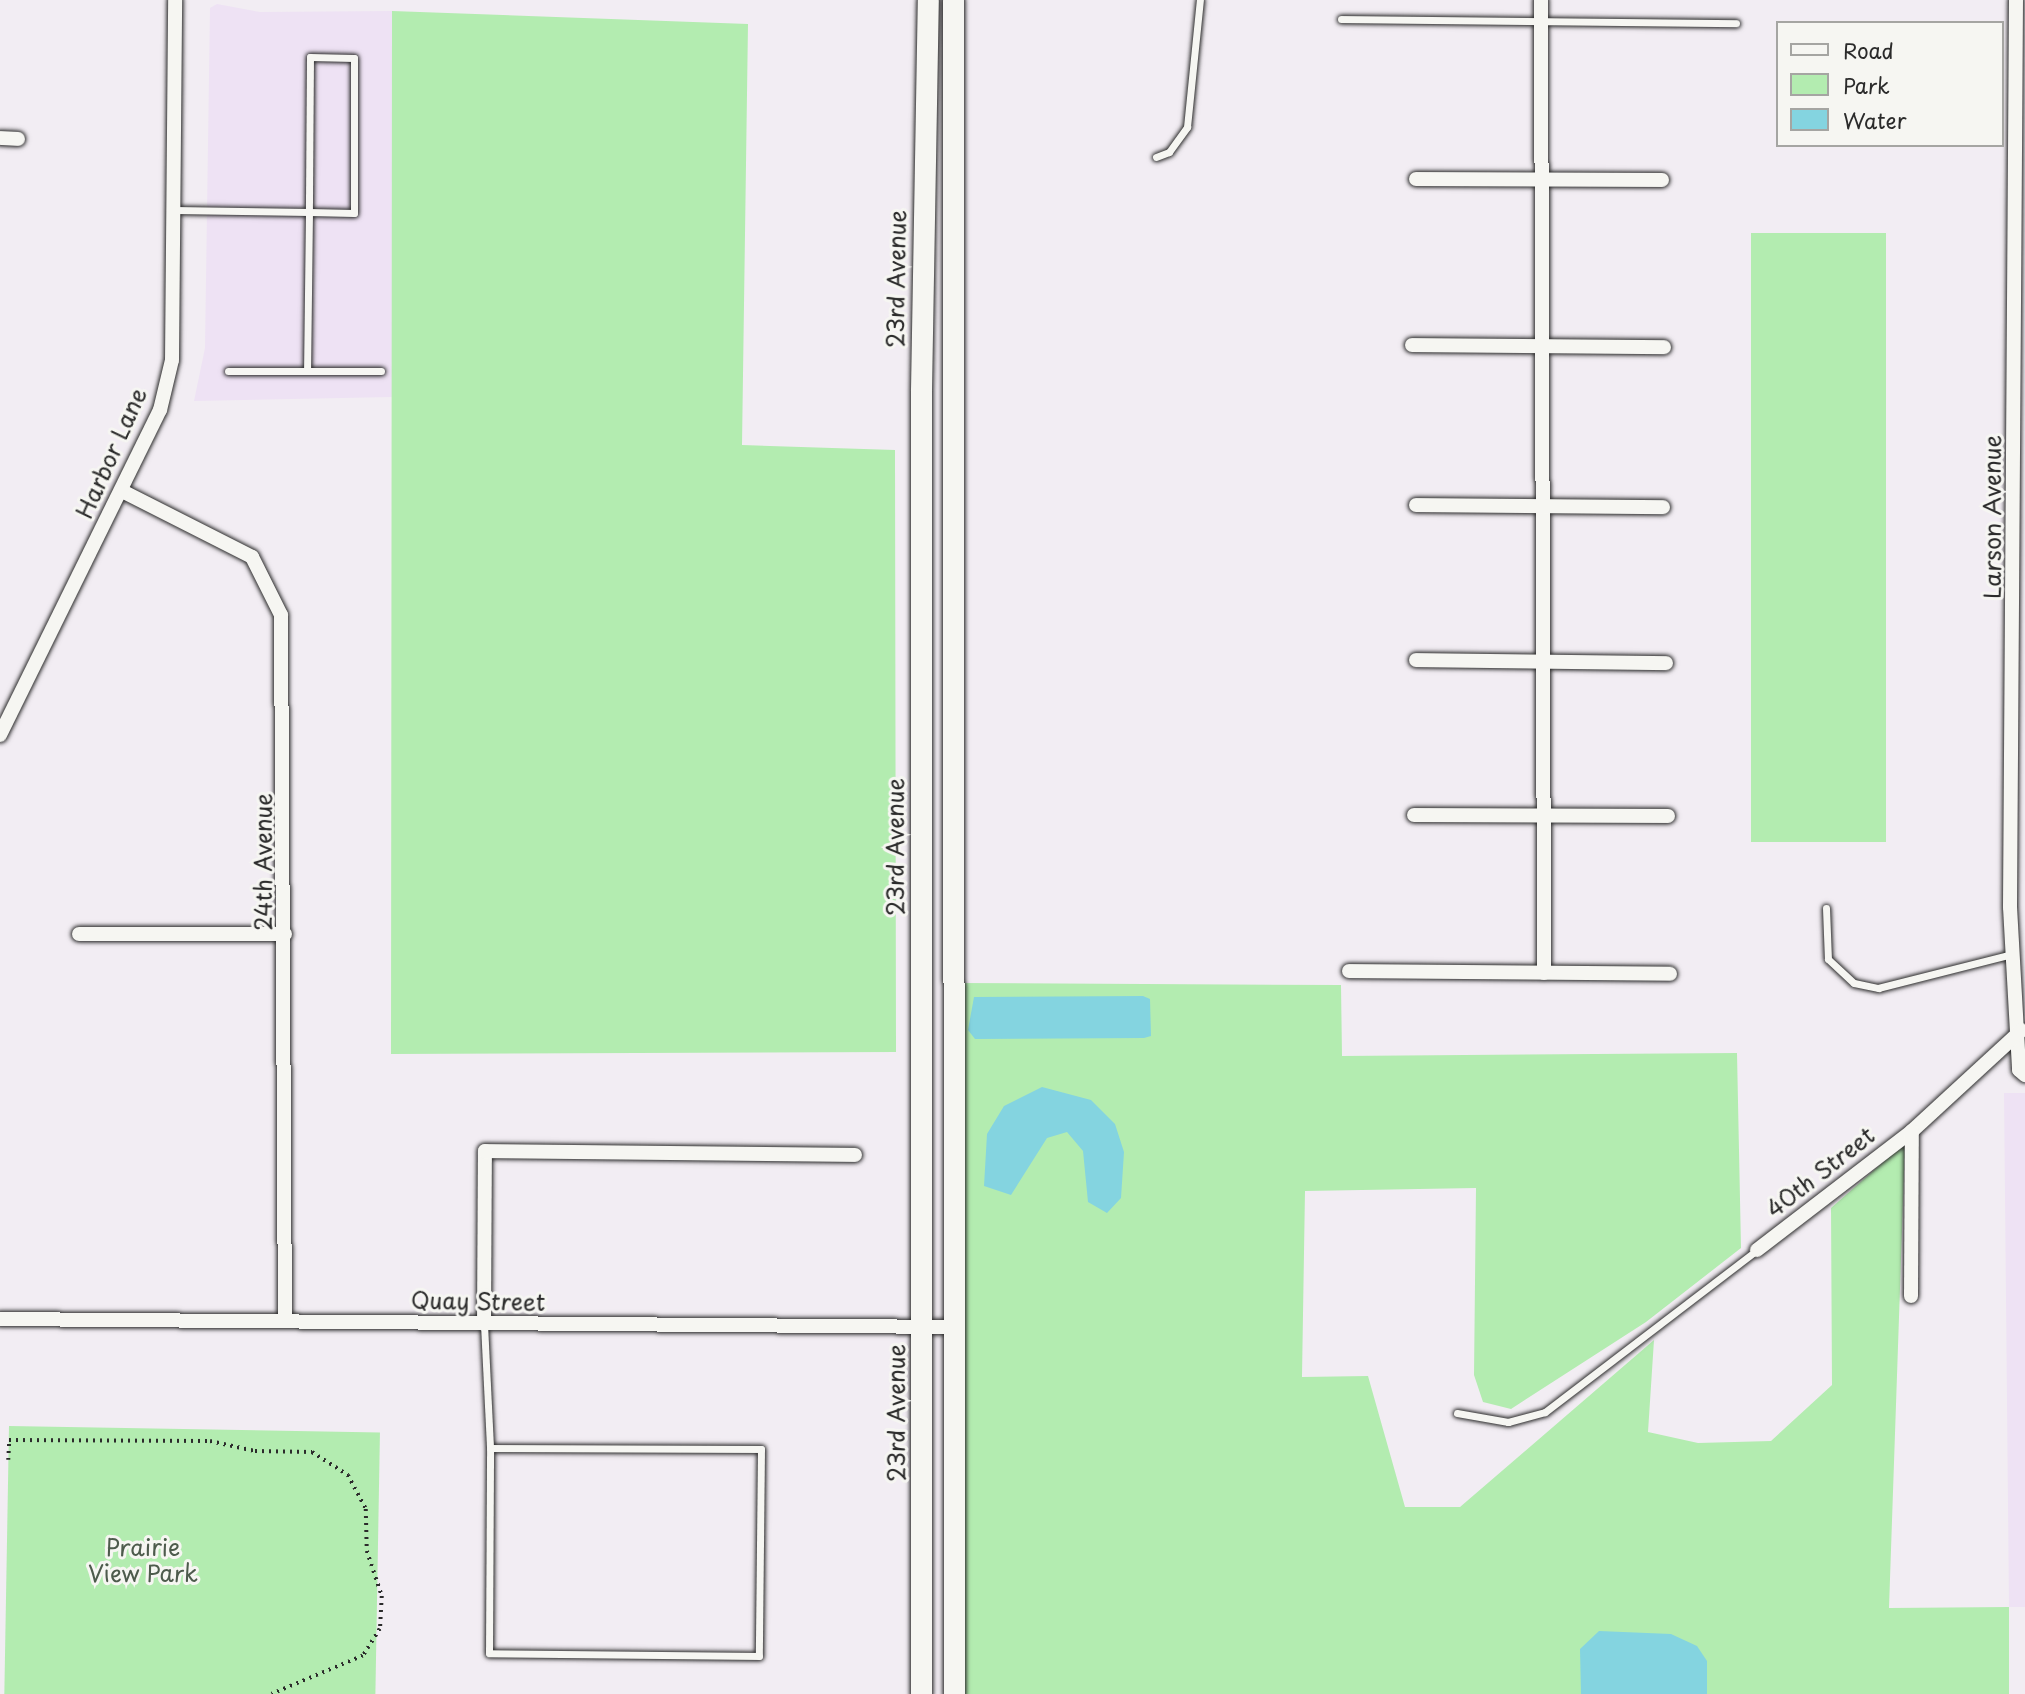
<!DOCTYPE html>
<style>
body{margin:0}
#map{position:relative;width:2025px;height:1694px;overflow:hidden;background:#f2edf3;font-family:"Playpen Sans",sans-serif}
div>[style]{position:absolute}
.built>*{inset:0;background:#eee2f4}
.green>*{inset:0;background:#b3ecb0;transform-origin:0 0}
.water>*{inset:0;background:#84d4e0}
.path>*{height:3.5px;margin-top:-1.75px;transform-origin:0;background:repeating-linear-gradient(90deg,#2b2b2b 0 2px,transparent 0 7px)}
.roads{filter:drop-shadow(0 0 2px #2b2b2b) drop-shadow(0 0 2px #2b2b2b)}
.service>*{height:7px;margin:-3.5px;padding:0 3.5px;transform-origin:3.5px;border-radius:3.5px;background:#f6f6f2}
.minor>*{height:14px;margin:-7px;padding:0 7px;transform-origin:7px;border-radius:7px;background:#f6f6f2}
.secondary>*{height:21px;margin:-10.5px;padding:0 10.5px;transform-origin:10.5px;border-radius:10.5px;background:#f6f6f2}
span{translate:-50% -50%;white-space:nowrap;text-align:center;line-height:1.15;-webkit-text-stroke:6px #f6f6f2;paint-order:stroke}
.street-label{font-size:23px;color:#2b2b2b}
.park-label{font-size:23px;color:#4d5b4c}
.legend{position:absolute;left:1776px;top:21px;width:228px;height:126px;box-sizing:border-box;background:#f6f6f2;border:2px solid #a5a5a2;margin:0;padding:9px 12px;list-style:none;font-size:21px;color:#2b2b2b}
.legend li{display:flex;align-items:center;gap:14px;height:35px}
.legend b{width:35px;border:2px solid #a5a5a2}
</style>
<div id="map">
<div class="built">
<i style="clip-path:polygon(217px 4px,260px 12px,392px 11px,392px 397px,194px 401px,205px 348px,210px 8px)"></i>
<i style="clip-path:polygon(2004px 1093px,2025px 1093px,2025px 1607px,2009px 1607px)"></i>
</div>
<div class="green">
<i style="clip-path:polygon(392px 11px,748px 24px,742px 445px,895px 450px,896px 1052px,391px 1054px)"></i>
<i style="left:1886px;top:233px;width:609px;height:135px;rotate:90deg"></i>
<i style="clip-path:polygon(953px 983px,1341px 985px,1342px 1056px,1737px 1053px,1741px 1248px,1646px 1322px,1511px 1409px,1483px 1402px,1474px 1375px,1476px 1188px,1305px 1191px,1302px 1377px,1368px 1376px,1405px 1507px,1460px 1507px,1654px 1340px,1648px 1432px,1698px 1443px,1771px 1441px,1832px 1385px,1831px 1208px,1905px 1143px,1889px 1608px,2009px 1607px,2009px 1694px,957px 1694px)"></i>
<i style="left:9px;top:1426px;width:371px;height:268px;rotate:1deg"></i>
</div>
<div class="water">
<i style="clip-path:polygon(1143px 996px,1150px 999px,1151px 1036px,1144px 1038px,975px 1039px,968px 1030px,974px 997px)"></i>
<i style="clip-path:polygon(1042px 1087px,1091px 1100px,1115px 1124px,1124px 1152px,1121px 1198px,1107px 1213px,1088px 1202px,1083px 1151px,1067px 1132px,1047px 1138px,1011px 1195px,984px 1186px,987px 1134px,1004px 1106px)"></i>
<i style="clip-path:polygon(1599px 1631px,1671px 1634px,1697px 1646px,1707px 1661px,1707px 1694px,1581px 1694px,1580px 1649px)"></i>
</div>
<div class="path">
<i style="left:8px;top:1460px;width:20px;rotate:-87deg"></i>
<i style="left:9px;top:1440px;width:201px;rotate:0.3deg"></i>
<i style="left:210px;top:1441px;width:46px;rotate:12.5deg"></i>
<i style="left:255px;top:1451px;width:57px;rotate:1deg"></i>
<i style="left:312px;top:1452px;width:43px;rotate:32.6deg"></i>
<i style="left:348px;top:1475px;width:38px;rotate:62deg"></i>
<i style="left:366px;top:1509px;width:42px;rotate:88.6deg"></i>
<i style="left:367px;top:1551px;width:47px;rotate:71.6deg"></i>
<i style="left:382px;top:1596px;width:33px;rotate:93deg"></i>
<i style="left:380px;top:1629px;width:32px;rotate:122deg"></i>
<i style="left:363px;top:1656px;width:99px;rotate:157.3deg"></i>
</div>
<div class="roads">
<div class="service">
<i style="left:1341px;top:19px;width:395px;rotate:0.6deg"></i>
<i style="left:1156px;top:157px;width:14px;rotate:-21deg"></i>
<i style="left:1169px;top:152px;width:31px;rotate:-54deg"></i>
<i style="left:1187px;top:127px;width:128px;rotate:-84.2deg"></i>
<i style="left:174px;top:210px;width:135px;rotate:0.8deg"></i>
<i style="left:309px;top:212px;width:45px;rotate:1.3deg"></i>
<i style="left:354px;top:213px;width:155px;rotate:-90deg"></i>
<i style="left:354px;top:58px;width:44px;rotate:-178.7deg"></i>
<i style="left:310px;top:57px;width:155px;rotate:90.4deg"></i>
<i style="left:309px;top:212px;width:159px;rotate:90.7deg"></i>
<i style="left:228px;top:371px;width:153px"></i>
<i style="left:1826px;top:908px;width:51px;rotate:87.8deg"></i>
<i style="left:1828px;top:959px;width:35px;rotate:43deg"></i>
<i style="left:1854px;top:983px;width:25px;rotate:12deg"></i>
<i style="left:1878px;top:988px;width:138px;rotate:-14.2deg"></i>
<i style="left:484px;top:1324px;width:124px;rotate:87.2deg"></i>
<i style="left:490px;top:1448px;width:271px;rotate:0.2deg"></i>
<i style="left:761px;top:1449px;width:207px;rotate:90.6deg"></i>
<i style="left:759px;top:1656px;width:270px;rotate:-179.4deg"></i>
<i style="left:489px;top:1653px;width:205px;rotate:-89.7deg"></i>
<i style="left:1457px;top:1413px;width:52px;rotate:10deg"></i>
<i style="left:1508px;top:1422px;width:38px;rotate:-15deg"></i>
<i style="left:1545px;top:1412px;width:267px;rotate:-37.4deg"></i>
</div>
<div class="minor">
<i style="left:1541px;top:0;width:973px;rotate:89.82deg"></i>
<i style="left:2016px;top:0;width:907px;rotate:90.38deg"></i>
<i style="left:2010px;top:907px;width:163px;rotate:86.8deg"></i>
<i style="left:2019px;top:1070px;width:8px;rotate:40deg"></i>
<i style="left:0;top:138px;width:18px;rotate:3deg"></i>
<i style="left:1416px;top:179px;width:246px;rotate:0.2deg"></i>
<i style="left:1412px;top:345px;width:252px;rotate:0.5deg"></i>
<i style="left:122px;top:491px;width:146px;rotate:26.9deg"></i>
<i style="left:252px;top:557px;width:65px;rotate:63.4deg"></i>
<i style="left:281px;top:615px;width:706px;rotate:89.68deg"></i>
<i style="left:1416px;top:505px;width:247px;rotate:0.5deg"></i>
<i style="left:1416px;top:660px;width:250px;rotate:0.7deg"></i>
<i style="left:0;top:735px;width:362px;rotate:-63.8deg"></i>
<i style="left:160px;top:410px;width:51px;rotate:-76.5deg"></i>
<i style="left:172px;top:360px;width:360px;rotate:-89.5deg"></i>
<i style="left:1414px;top:815px;width:254px;rotate:0.2deg"></i>
<i style="left:79px;top:934px;width:206px"></i>
<i style="left:1349px;top:971px;width:321px;rotate:0.5deg"></i>
<i style="left:1757px;top:1250px;width:195px;rotate:-37.5deg"></i>
<i style="left:1912px;top:1131px;width:149px;rotate:-42.6deg"></i>
<i style="left:1911px;top:1296px;width:165px;rotate:-89.7deg"></i>
<i style="left:0;top:1319px;width:955px;rotate:0.48deg"></i>
<i style="left:484px;top:1324px;width:173px;rotate:-89.7deg"></i>
<i style="left:485px;top:1151px;width:370px;rotate:0.6deg"></i>
</div>
<div class="secondary">
<i style="left:953px;top:0;width:1694px;rotate:89.97deg"></i>
<i style="left:921px;top:1694px;width:1304px;rotate:-90deg"></i>
<i style="left:921px;top:390px;width:390px;rotate:-89deg"></i>
</div>
</div>
<div class="street-label">
<span style="left:896px;top:279px;rotate:-89deg">23rd Avenue</span>
<span style="left:111px;top:453px;rotate:-66deg">Harbor Lane</span>
<span style="left:1992px;top:517px;rotate:-90deg">Larson Avenue</span>
<span style="left:895px;top:847px;rotate:-90deg">23rd Avenue</span>
<span style="left:263px;top:862px;rotate:-90deg">24th Avenue</span>
<span style="left:1820px;top:1172px;rotate:-38deg">40th Street</span>
<span style="left:478px;top:1301px;rotate:1deg">Quay Street</span>
<span style="left:896px;top:1413px;rotate:-90deg">23rd Avenue</span>
</div>
<div class="park-label">
<span style="left:143px;top:1560px">Prairie<br>View Park</span>
</div>
<ul class="legend">
<li><b style="height:9px;background:#f6f6f2"></b>Road</li>
<li><b style="height:19px;background:#b3ecb0"></b>Park</li>
<li><b style="height:19px;background:#84d4e0"></b>Water</li>
</ul>
</div>
